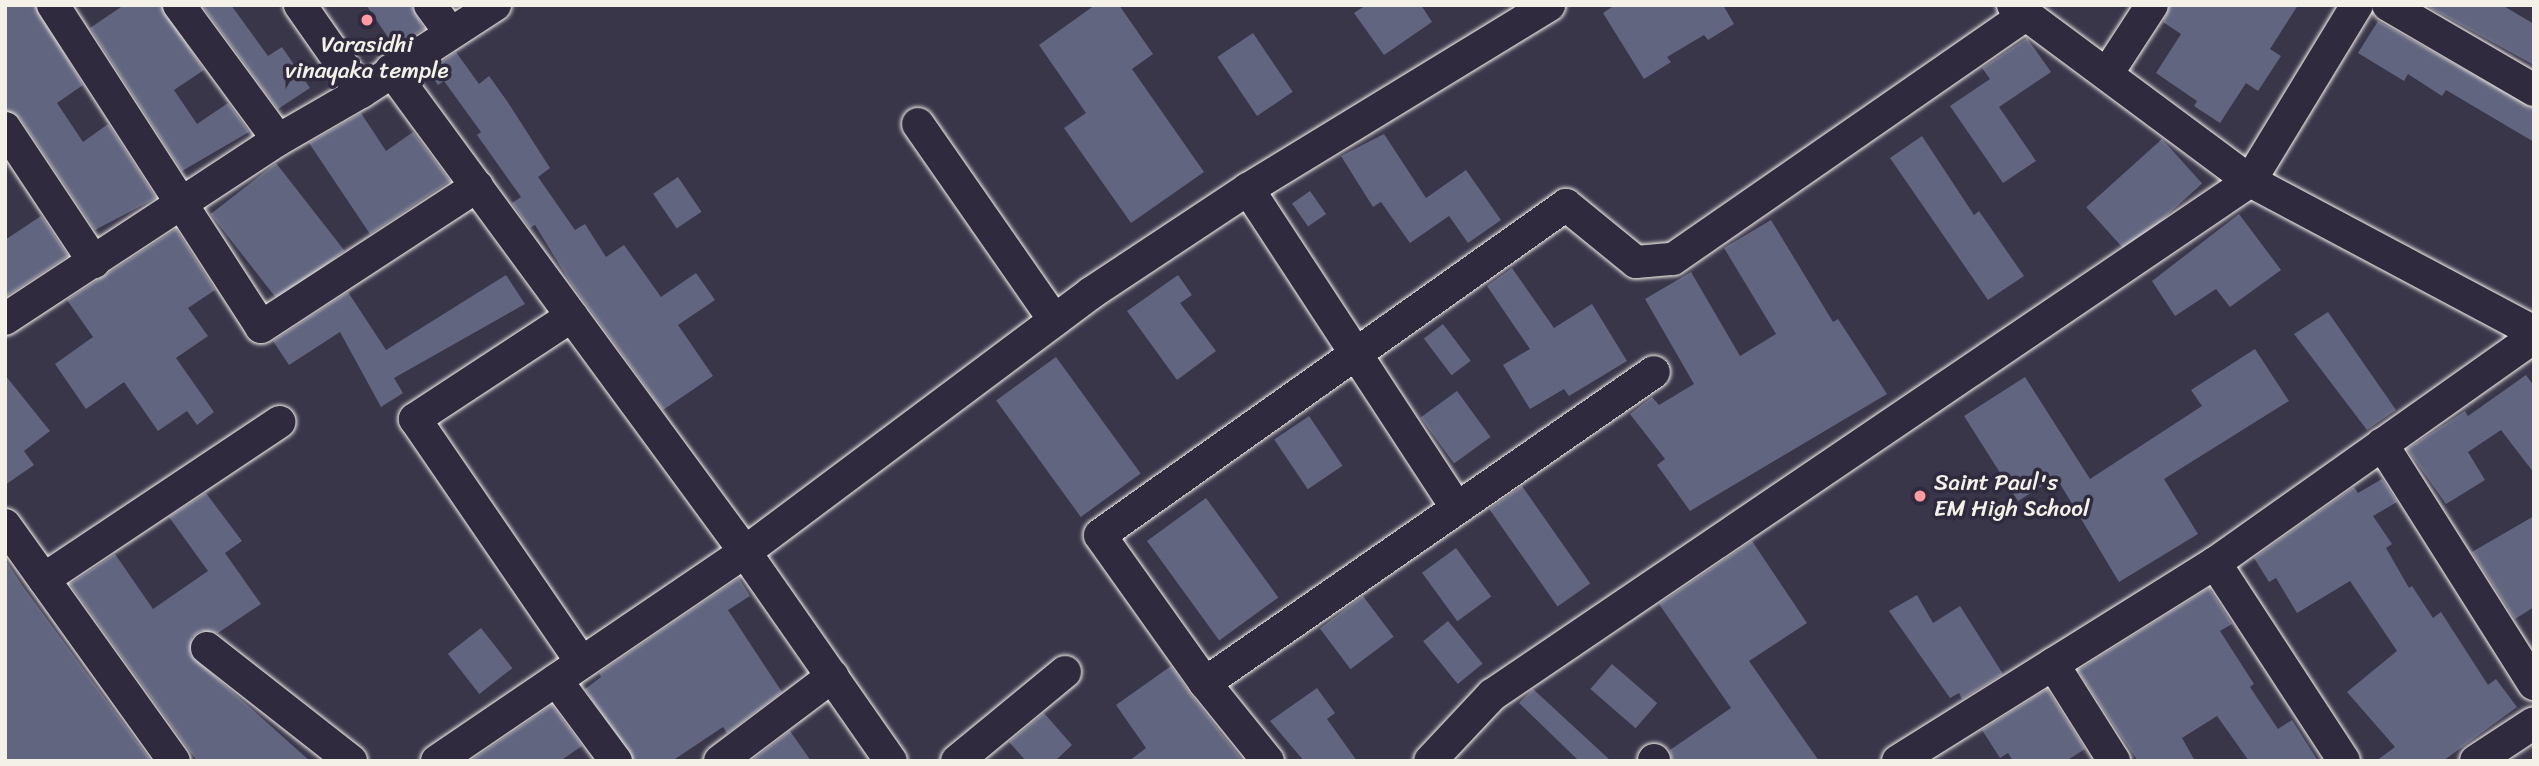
<!DOCTYPE html>
<style>
body{margin:0}
#map{position:relative;width:2539px;height:766px;overflow:hidden;background:#39364a;font-family:Sriracha,sans-serif}
div>[style]{position:absolute}
.building>*{inset:0;background:#62657f;transform-origin:0 0}
.roads{filter:drop-shadow(0 0 2px #f4f1e8) drop-shadow(0 0 2px #f4f1e8)}
.minor>*{height:32px;margin:-16px;padding:0 16px;transform-origin:16px;border-radius:16px;background:#2f2a3d}
.dots>*{width:19px;height:19px;translate:-50% -50%;box-sizing:border-box;border:4px solid #2f2a3d;border-radius:50%}
span{translate:-50% -50%;white-space:nowrap;text-align:center;line-height:1.15;-webkit-text-stroke:7px #2f2a3d;paint-order:stroke}
.poi-label{font-size:23px;color:#f4f1e8}
.left{translate:0 -50%;text-align:left}
.frame{position:absolute;inset:0;border:7px solid #f4f1e8;pointer-events:none}
</style>
<div id="map">
<div class="building">
<i style="clip-path:polygon(5px 5px,35px 5px,83px 85px,57px 103px,83px 142px,108px 124px,156px 198px,95px 230px,20px 118px,5px 110px)"></i>
<i style="clip-path:polygon(124px 5px,161px 5px,204px 70px,174px 90px,197px 124px,228px 103px,249px 132px,182px 171px,90px 28px)"></i>
<i style="clip-path:polygon(202px 5px,231px 5px,268px 56px,282px 47px,310px 88px,278px 109px)"></i>
<i style="clip-path:polygon(366px 5px,411px 5px,424px 29px,394px 46px)"></i>
<i style="clip-path:polygon(1095px 5px,1119px 5px,1153px 54px,1132px 69px,1204px 172px,1131px 223px,1064px 128px,1086px 113px,1039px 45px)"></i>
<i style="clip-path:polygon(1366px 5px,1421px 5px,1432px 22px,1384px 55px,1354px 13px)"></i>
<i style="clip-path:polygon(1615px 5px,1723px 5px,1734px 24px,1708px 40px,1704px 35px,1667px 57px,1671px 62px,1644px 79px,1603px 13px)"></i>
<i style="clip-path:polygon(2170px 5px,2298px 5px,2270px 49px,2281px 56px,2258px 91px,2246px 83px,2220px 123px,2194px 106px,2197px 101px,2156px 73px,2181px 34px,2163px 22px)"></i>
<i style="clip-path:polygon(2425px 5px,2502px 5px,2534px 24px,2534px 65px)"></i>
<i style="clip-path:polygon(2378px 21px,2534px 108px,2534px 142px,2446px 90px,2442px 96px,2408px 74px,2404px 81px,2358px 53px)"></i>
<i style="left:1253px;top:33px;width:71px;height:43px;rotate:56deg"></i>
<i style="clip-path:polygon(2027px 38px,2051px 72px,1999px 107px,2036px 161px,2003px 183px,1950px 106px,1990px 79px,1982px 68px)"></i>
<i style="clip-path:polygon(456px 52px,479px 84px,489px 76px,507px 101px,550px 168px,538px 177px,575px 230px,585px 224px,606px 257px,624px 245px,661px 297px,696px 273px,715px 300px,678px 325px,713px 376px,663px 410px,570px 282px,535px 225px,530px 228px,512px 203px,521px 197px,477px 135px,481px 132px,444px 81px,438px 85px,428px 71px)"></i>
<i style="clip-path:polygon(361px 113px,386px 151px,413px 132px,450px 181px,370px 234px,309px 143px)"></i>
<i style="clip-path:polygon(1384px 134px,1426px 198px,1466px 170px,1501px 220px,1468px 243px,1449px 216px,1410px 243px,1381px 202px,1373px 207px,1341px 156px)"></i>
<i style="clip-path:polygon(1922px 136px,1974px 215px,1979px 211px,2024px 276px,1988px 300px,1890px 158px)"></i>
<i style="left:2162px;top:139px;width:60px;height:102px;rotate:48deg"></i>
<i style="left:276px;top:163px;width:111px;height:83px;rotate:52deg"></i>
<i style="left:678px;top:177px;width:42px;height:30px;rotate:56deg"></i>
<i style="left:1310px;top:191px;width:28px;height:22px;rotate:55deg"></i>
<i style="clip-path:polygon(2239px 214px,2281px 270px,2230px 307px,2216px 289px,2175px 316px,2152px 281px)"></i>
<i style="clip-path:polygon(41px 216px,68px 256px,5px 297px,5px 240px)"></i>
<i style="clip-path:polygon(1771px 220px,1833px 322px,1838px 319px,1887px 394px,1690px 511px,1657px 465px,1665px 459px,1630px 414px,1652px 397px,1659px 405px,1694px 384px,1645px 299px,1691px 272px,1740px 356px,1776px 334px,1724px 248px)"></i>
<i style="clip-path:polygon(176px 229px,215px 290px,188px 308px,208px 336px,176px 358px,214px 412px,197px 425px,187px 411px,158px 431px,124px 382px,86px 409px,55px 364px,93px 337px,67px 300px)"></i>
<i style="clip-path:polygon(1512px 268px,1554px 328px,1592px 304px,1627px 361px,1569px 396px,1564px 389px,1530px 409px,1503px 365px,1530px 349px,1487px 286px)"></i>
<i style="clip-path:polygon(506px 275px,525px 304px,394px 378px,403px 393px,381px 407px,340px 332px,289px 365px,273px 341px,348px 292px,386px 350px)"></i>
<i style="clip-path:polygon(1178px 275px,1192px 295px,1180px 303px,1216px 351px,1177px 380px,1127px 311px)"></i>
<i style="clip-path:polygon(2328px 312px,2396px 410px,2367px 430px,2294px 334px)"></i>
<i style="left:1443px;top:324px;width:46px;height:24px;rotate:53deg"></i>
<i style="clip-path:polygon(2255px 349px,2289px 401px,2164px 479px,2198px 534px,2119px 582px,2056px 477px,2018px 501px,1964px 416px,2025px 377px,2090px 479px,2202px 406px,2191px 390px)"></i>
<i style="left:1056px;top:357px;width:144px;height:74px;rotate:54deg"></i>
<i style="clip-path:polygon(5px 375px,50px 431px,24px 451px,34px 465px,5px 485px)"></i>
<i style="clip-path:polygon(2526px 375px,2534px 386px,2534px 473px,2501px 430px,2468px 452px,2485px 480px,2446px 504px,2407px 449px,2465px 411px,2468px 416px)"></i>
<i style="left:1457px;top:391px;width:57px;height:45px;rotate:54deg"></i>
<i style="left:1309px;top:416px;width:60px;height:42px;rotate:56deg"></i>
<i style="clip-path:polygon(2382px 479px,2397px 502px,2373px 516px,2392px 544px,2386px 548px,2409px 588px,2412px 586px,2433px 618px,2441px 612px,2488px 685px,2496px 679px,2517px 707px,2443px 761px,2376px 761px,2395px 747px,2347px 692px,2397px 651px,2350px 581px,2297px 613px,2276px 578px,2269px 582px,2254px 558px,2354px 487px,2358px 493px)"></i>
<i style="left:1522px;top:486px;width:119px;height:40px;rotate:55deg"></i>
<i style="clip-path:polygon(206px 493px,242px 541px,225px 553px,261px 604px,218px 633px,200px 631px,192px 637px,190px 654px,310px 761px,197px 761px,70px 584px,115px 554px,153px 609px,208px 571px,169px 517px)"></i>
<i style="left:1206px;top:498px;width:123px;height:73px;rotate:54deg"></i>
<i style="clip-path:polygon(2534px 516px,2534px 607px,2515px 619px,2472px 552px)"></i>
<i style="clip-path:polygon(1752px 541px,1807px 623px,1749px 661px,1819px 761px,1672px 761px,1670px 750px,1731px 708px,1659px 604px)"></i>
<i style="left:1456px;top:548px;width:60px;height:42px;rotate:54deg"></i>
<i style="clip-path:polygon(5px 559px,22px 585px,151px 761px,5px 761px)"></i>
<i style="clip-path:polygon(739px 578px,750px 596px,728px 610px,782px 692px,727px 733px,723px 727px,672px 761px,634px 761px,585px 689px,601px 677px,599px 673px)"></i>
<i style="clip-path:polygon(2209px 588px,2232px 624px,2220px 631px,2254px 684px,2250px 687px,2278px 729px,2292px 720px,2318px 761px,2249px 761px,2217px 716px,2182px 738px,2195px 761px,2138px 761px,2116px 729px,2078px 670px)"></i>
<i style="clip-path:polygon(1917px 595px,1933px 623px,1960px 606px,2003px 674px,1962px 699px,1959px 693px,1950px 698px,1889px 611px)"></i>
<i style="left:1363px;top:596px;width:51px;height:54px;rotate:53deg"></i>
<i style="left:1448px;top:621px;width:55px;height:32px;rotate:51deg"></i>
<i style="left:481px;top:628px;width:51px;height:42px;rotate:52deg"></i>
<i style="left:1612px;top:664px;width:60px;height:33px;rotate:41deg"></i>
<i style="clip-path:polygon(1171px 666px,1191px 695px,1243px 761px,1129px 761px,1146px 748px,1116px 705px)"></i>
<i style="clip-path:polygon(1317px 688px,1335px 713px,1327px 719px,1357px 761px,1304px 761px,1270px 721px)"></i>
<i style="clip-path:polygon(1533px 689px,1611px 761px,1579px 761px,1519px 703px)"></i>
<i style="clip-path:polygon(2047px 689px,2085px 749px,2066px 761px,2013px 761px,2008px 753px,2000px 758px,1982px 730px)"></i>
<i style="clip-path:polygon(552px 705px,582px 746px,560px 761px,470px 761px)"></i>
<i style="clip-path:polygon(1044px 713px,1072px 745px,1055px 761px,1026px 761px,1009px 742px)"></i>
<i style="clip-path:polygon(790px 731px,811px 761px,751px 761px)"></i>
</div>
<div class="roads">
<div class="minor">
<i style="left:53px;top:5px;width:383px;rotate:57.1deg"></i>
<i style="left:261px;top:327px;width:258px;rotate:-33.1deg"></i>
<i style="left:179px;top:5px;width:167px;rotate:53.7deg"></i>
<i style="left:300px;top:5px;width:106px;rotate:55deg"></i>
<i style="left:430px;top:5px;width:34px;rotate:54deg"></i>
<i style="left:2013px;top:5px;width:295px;rotate:36.6deg"></i>
<i style="left:2250px;top:181px;width:322px;rotate:28deg"></i>
<i style="left:2388px;top:5px;width:169px;rotate:30.2deg"></i>
<i style="left:391px;top:70px;width:598px;rotate:53.7deg"></i>
<i style="left:745px;top:552px;width:255px;rotate:55.1deg"></i>
<i style="left:2107px;top:74px;width:82px;rotate:-56.9deg"></i>
<i style="left:918px;top:124px;width:239px;rotate:55.2deg"></i>
<i style="left:5px;top:128px;width:161px;rotate:56.4deg"></i>
<i style="left:1248px;top:189px;width:381px;rotate:56.8deg"></i>
<i style="left:572px;top:316px;width:188px;rotate:146.7deg"></i>
<i style="left:415px;top:419px;width:293px;rotate:55.6deg"></i>
<i style="left:5px;top:319px;width:326px;rotate:-33.3deg"></i>
<i style="left:278px;top:140px;width:96px;rotate:-30deg"></i>
<i style="left:361px;top:92px;width:160px;rotate:-33deg"></i>
<i style="left:2382px;top:444px;width:284px;rotate:57.7deg"></i>
<i style="left:5px;top:525px;width:290px;rotate:54.4deg"></i>
<i style="left:2215px;top:563px;width:236px;rotate:56.9deg"></i>
<i style="left:44px;top:579px;width:283px;rotate:-33.7deg"></i>
<i style="left:207px;top:648px;width:183px;rotate:38.1deg"></i>
<i style="left:2053px;top:664px;width:115px;rotate:57.8deg"></i>
<i style="left:556px;top:680px;width:101px;rotate:53.5deg"></i>
<i style="left:1205px;top:683px;width:181px;rotate:-125.4deg"></i>
<i style="left:1100px;top:535px;width:571px;rotate:-35.3deg"></i>
<i style="left:1566px;top:205px;width:90px;rotate:39.2deg"></i>
<i style="left:1636px;top:262px;width:37px;rotate:-5deg"></i>
<i style="left:1673px;top:259px;width:429px;rotate:-34.7deg"></i>
<i style="left:1654px;top:760px;width:1px;rotate:90deg"></i>
<i style="left:437px;top:761px;width:372px;rotate:-34.2deg"></i>
<i style="left:745px;top:552px;width:432px;rotate:-36.8deg"></i>
<i style="left:1091px;top:293px;width:188px;rotate:-33.5deg"></i>
<i style="left:1248px;top:189px;width:353px;rotate:-31.4deg"></i>
<i style="left:720px;top:761px;width:141px;rotate:-37deg"></i>
<i style="left:957px;top:761px;width:140px;rotate:-39.5deg"></i>
<i style="left:1268px;top:761px;width:100px;rotate:-128.9deg"></i>
<i style="left:1205px;top:683px;width:546px;rotate:-34.71deg"></i>
<i style="left:1430px;top:761px;width:91px;rotate:-46.8deg"></i>
<i style="left:1492px;top:695px;width:916px;rotate:-34.14deg"></i>
<i style="left:2250px;top:181px;width:206px;rotate:-58.7deg"></i>
<i style="left:1898px;top:761px;width:374px;rotate:-32deg"></i>
<i style="left:2215px;top:563px;width:391px;rotate:-35.3deg"></i>
<i style="left:2476px;top:761px;width:69px;rotate:-33.2deg"></i>
</div>
</div>
<div class="dots">
<i style="left:367px;top:20px;background:#ff9aa2"></i>
<i style="left:1920px;top:496px;background:#ff9aa2"></i>
</div>
<div class="poi-label">
<span style="left:367px;top:58px">Varasidhi<br>vinayaka temple</span>
<span class="left" style="left:1934px;top:496px">Saint Paul's<br>EM High School</span>
</div>
<div class="frame"></div>
</div>
